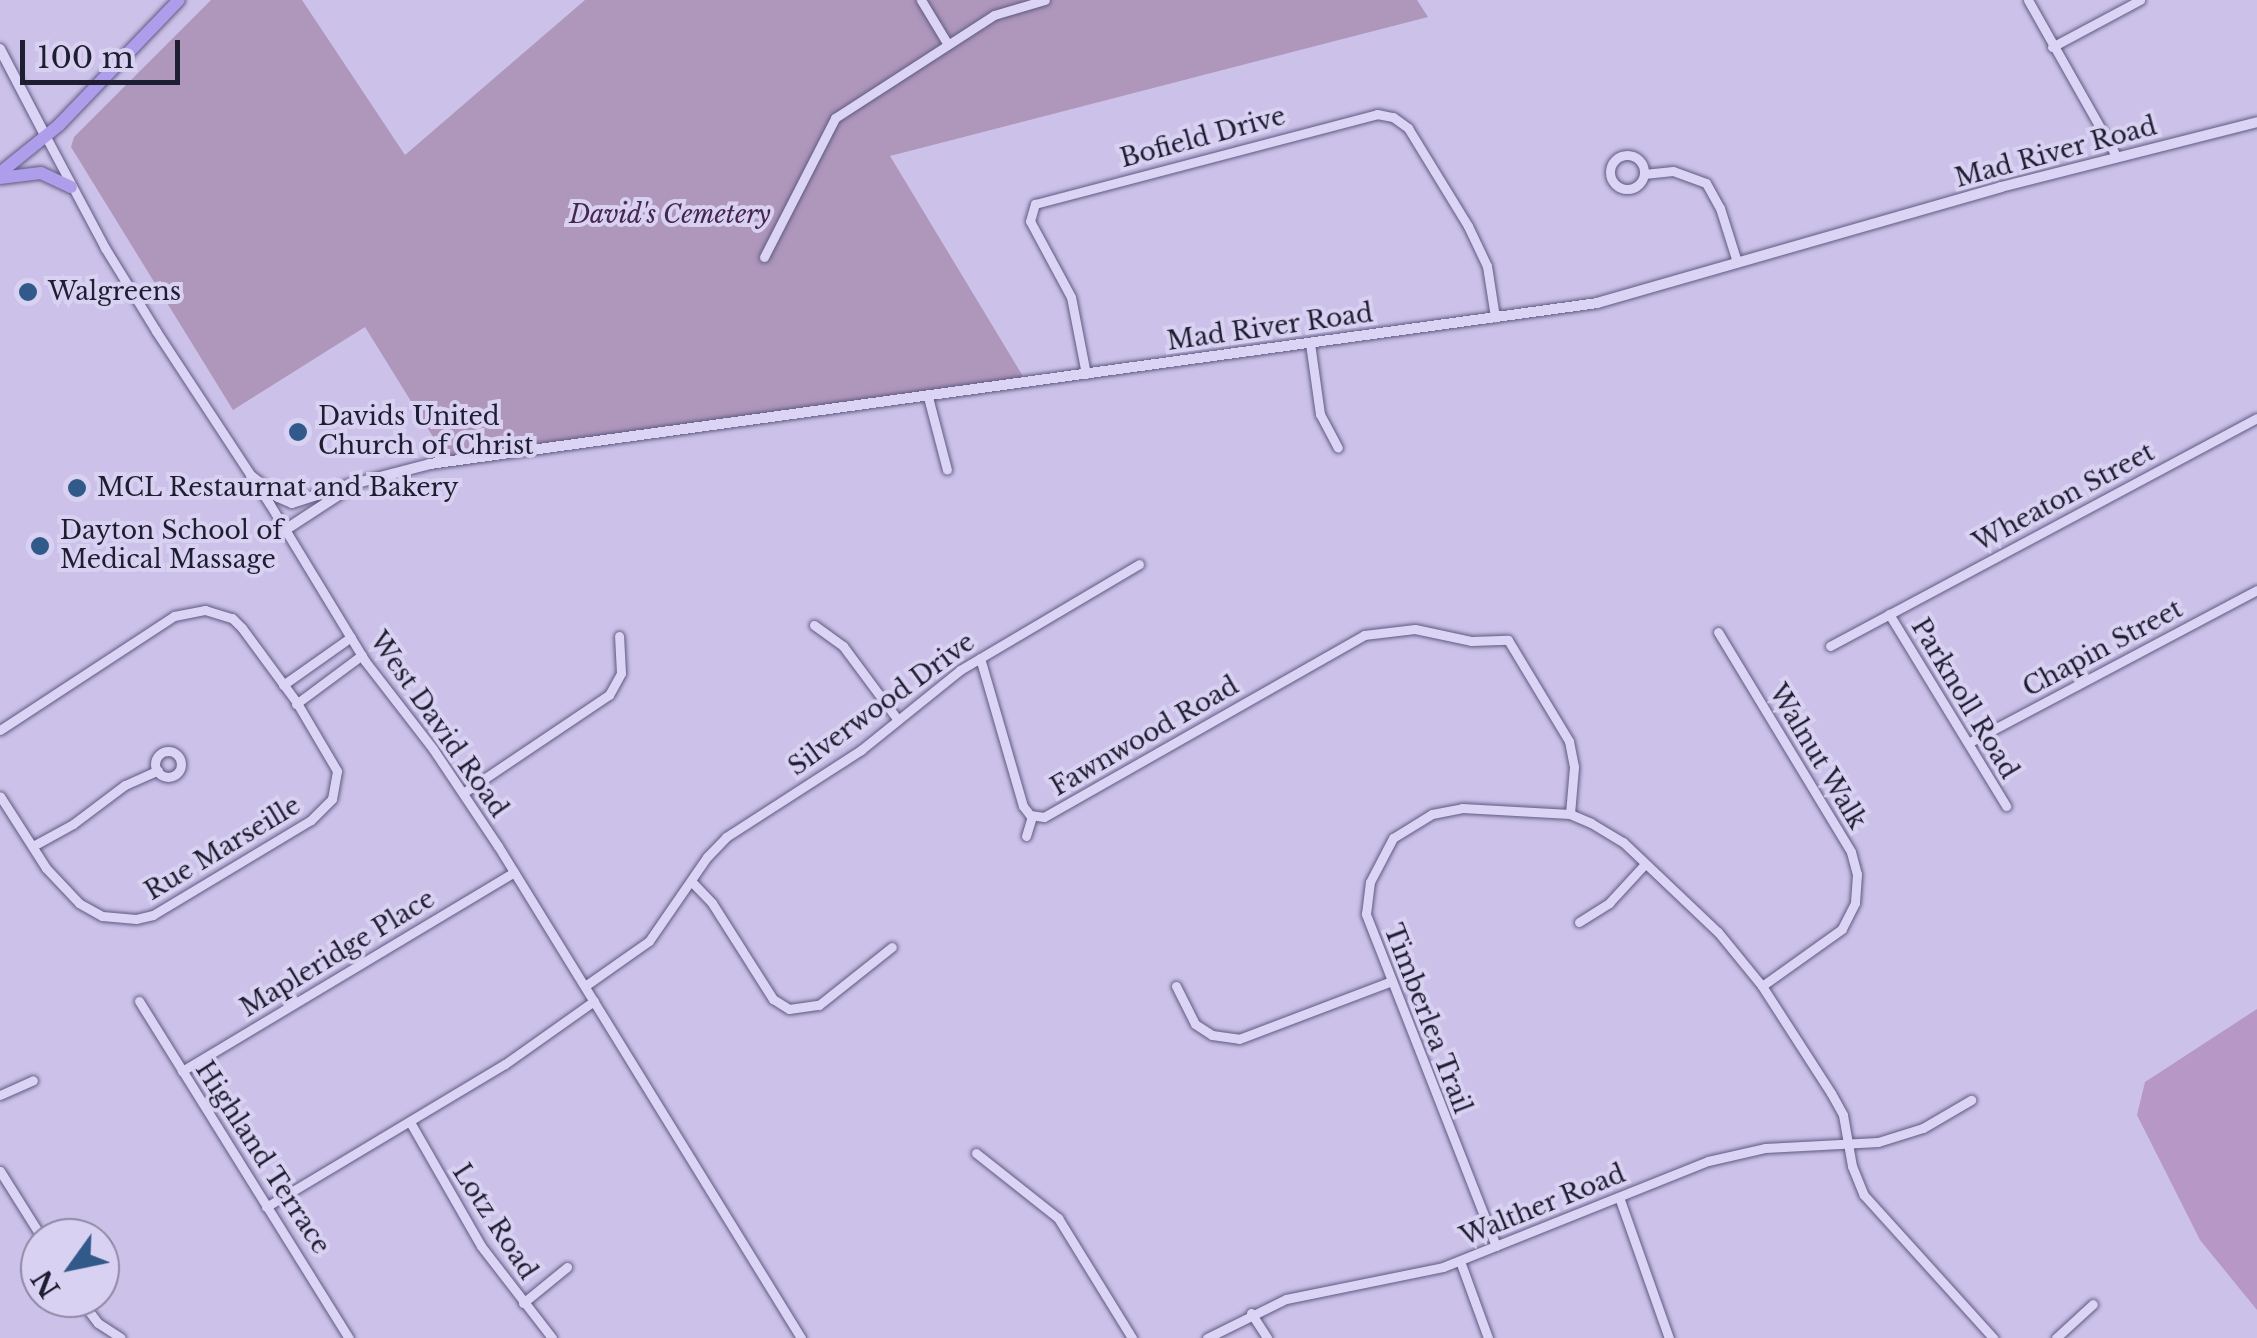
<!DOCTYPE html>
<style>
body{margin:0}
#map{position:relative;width:2257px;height:1338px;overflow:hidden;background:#ccc2e9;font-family:"Libre Baskerville",serif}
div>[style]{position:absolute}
.green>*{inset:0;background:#b697c6}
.cemetery>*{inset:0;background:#af96bb}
.roads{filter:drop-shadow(0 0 2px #5e5b81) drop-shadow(0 0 2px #5e5b81)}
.minor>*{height:9px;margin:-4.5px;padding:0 4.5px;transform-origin:4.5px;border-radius:4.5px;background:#dcd4f5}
.minor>.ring{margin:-4.5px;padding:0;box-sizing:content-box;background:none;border:9px solid #dcd4f5;border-radius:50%}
.tertiary>*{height:10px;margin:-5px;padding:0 5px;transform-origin:5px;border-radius:5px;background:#dcd4f5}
.primary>*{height:12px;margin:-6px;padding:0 6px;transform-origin:6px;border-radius:6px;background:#ae9dea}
.dots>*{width:28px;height:28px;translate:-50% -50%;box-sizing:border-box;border:5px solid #d9d1f1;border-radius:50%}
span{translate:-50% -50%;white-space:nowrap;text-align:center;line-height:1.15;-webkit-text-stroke:8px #d9d1f1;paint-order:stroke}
.street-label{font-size:25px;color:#1e1e32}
.park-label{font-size:25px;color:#45264d;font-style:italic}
.poi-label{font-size:25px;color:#1e1e32}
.left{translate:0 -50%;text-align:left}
.north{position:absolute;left:20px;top:1218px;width:100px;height:100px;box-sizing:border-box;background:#d9d1f1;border:2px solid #8e89a5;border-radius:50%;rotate:237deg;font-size:28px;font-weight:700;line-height:40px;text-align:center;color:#1e1e32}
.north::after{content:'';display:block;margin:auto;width:35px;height:45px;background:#315a8b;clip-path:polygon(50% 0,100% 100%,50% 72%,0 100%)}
.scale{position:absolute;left:20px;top:40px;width:160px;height:45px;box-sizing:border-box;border:5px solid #1e1e32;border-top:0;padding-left:12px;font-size:30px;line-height:35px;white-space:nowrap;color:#1e1e32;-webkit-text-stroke:8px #d9d1f1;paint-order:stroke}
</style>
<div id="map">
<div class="green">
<i style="clip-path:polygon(2257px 1009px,2257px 1310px,2200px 1240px,2137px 1115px,2145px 1082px)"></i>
</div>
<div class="cemetery">
<i style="clip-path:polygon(211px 0,302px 0,405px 155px,585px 0,1417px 0,1428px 17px,890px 156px,1027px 383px,448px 461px,365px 327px,233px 410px,71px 147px,74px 137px)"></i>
</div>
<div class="roads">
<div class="minor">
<i style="left:921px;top:0;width:50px;rotate:58.8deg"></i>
<i style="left:2028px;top:0;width:180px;rotate:60.5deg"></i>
<i style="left:2052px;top:47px;width:100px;rotate:-28.1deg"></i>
<i style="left:45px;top:135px;width:128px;rotate:62deg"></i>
<i style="left:105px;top:248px;width:97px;rotate:58.4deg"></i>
<i style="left:156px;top:331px;width:206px;rotate:56.7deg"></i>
<i style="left:269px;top:503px;width:185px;rotate:58.7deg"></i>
<i style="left:365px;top:661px;width:111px;rotate:52.3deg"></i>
<i style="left:433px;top:749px;width:117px;rotate:56.2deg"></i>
<i style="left:498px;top:846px;width:578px;rotate:58.37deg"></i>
<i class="ring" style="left:1610px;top:155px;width:25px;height:25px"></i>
<i style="left:1644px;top:174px;width:29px;rotate:-6deg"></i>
<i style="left:1673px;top:171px;width:35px;rotate:20deg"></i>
<i style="left:1706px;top:183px;width:29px;rotate:61deg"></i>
<i style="left:1720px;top:208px;width:57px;rotate:72.5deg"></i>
<i style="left:764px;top:257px;width:156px;rotate:-62.9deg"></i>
<i style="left:835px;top:118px;width:189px;rotate:-32.9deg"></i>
<i style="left:994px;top:15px;width:53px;rotate:-16.4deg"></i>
<i style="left:1310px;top:343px;width:72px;rotate:82deg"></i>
<i style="left:1320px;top:414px;width:38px;rotate:62deg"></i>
<i style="left:1086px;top:374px;width:78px;rotate:-101deg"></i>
<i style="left:1071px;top:297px;width:86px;rotate:-118.3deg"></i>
<i style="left:1030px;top:221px;width:18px;rotate:-74deg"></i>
<i style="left:1035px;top:204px;width:354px;rotate:-14.7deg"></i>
<i style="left:1377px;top:114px;width:16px;rotate:11deg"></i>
<i style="left:1393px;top:117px;width:19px;rotate:36deg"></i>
<i style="left:1408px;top:128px;width:115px;rotate:58.5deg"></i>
<i style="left:1468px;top:226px;width:44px;rotate:64.6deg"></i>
<i style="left:1487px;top:266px;width:52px;rotate:81.1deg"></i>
<i style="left:928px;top:397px;width:75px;rotate:75.4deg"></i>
<i style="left:1889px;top:614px;width:225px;rotate:58.6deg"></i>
<i style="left:814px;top:625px;width:36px;rotate:36deg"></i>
<i style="left:843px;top:646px;width:92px;rotate:53.4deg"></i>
<i style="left:1718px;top:632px;width:257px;rotate:58.8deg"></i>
<i style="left:1851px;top:852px;width:23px;rotate:75deg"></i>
<i style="left:1857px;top:874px;width:29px;rotate:94deg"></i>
<i style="left:1855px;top:903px;width:29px;rotate:117deg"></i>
<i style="left:1842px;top:929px;width:98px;rotate:144.5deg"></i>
<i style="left:1830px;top:646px;width:484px;rotate:-28.1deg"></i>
<i style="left:980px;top:658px;width:154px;rotate:73.8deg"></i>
<i style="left:1023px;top:806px;width:11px;rotate:52deg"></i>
<i style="left:1030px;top:815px;width:14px;rotate:8deg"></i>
<i style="left:1044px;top:817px;width:368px;rotate:-29.6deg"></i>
<i style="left:1364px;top:635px;width:51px;rotate:-6.7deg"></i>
<i style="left:1415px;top:629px;width:57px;rotate:12.1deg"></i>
<i style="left:1471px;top:641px;width:37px;rotate:-2deg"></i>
<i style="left:1508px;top:640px;width:118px;rotate:58.9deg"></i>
<i style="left:1569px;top:741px;width:26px;rotate:79deg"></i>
<i style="left:1574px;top:767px;width:47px;rotate:94.9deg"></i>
<i style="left:283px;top:685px;width:83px;rotate:-35.2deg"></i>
<i style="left:296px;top:704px;width:82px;rotate:-36.6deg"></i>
<i style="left:0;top:730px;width:208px;rotate:-33.2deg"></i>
<i style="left:174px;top:616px;width:32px;rotate:-11deg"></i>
<i style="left:205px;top:610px;width:28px;rotate:17deg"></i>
<i style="left:232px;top:618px;width:14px;rotate:45deg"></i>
<i style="left:242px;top:628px;width:93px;rotate:53.7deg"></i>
<i style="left:297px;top:703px;width:79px;rotate:59.5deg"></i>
<i style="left:337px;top:771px;width:28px;rotate:100deg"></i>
<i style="left:332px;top:799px;width:30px;rotate:135deg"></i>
<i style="left:311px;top:820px;width:184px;rotate:149deg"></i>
<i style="left:153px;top:915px;width:17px;rotate:167deg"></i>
<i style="left:136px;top:919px;width:34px;rotate:-175deg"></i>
<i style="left:102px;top:916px;width:26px;rotate:-151deg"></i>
<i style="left:79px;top:903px;width:48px;rotate:-133.3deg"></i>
<i style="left:46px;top:868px;width:85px;rotate:-122.6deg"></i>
<i style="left:1968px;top:743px;width:327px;rotate:-27.9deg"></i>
<i class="ring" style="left:155px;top:751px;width:17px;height:17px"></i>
<i style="left:463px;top:793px;width:176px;rotate:-33.9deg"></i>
<i style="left:609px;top:695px;width:25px;rotate:-61deg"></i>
<i style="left:621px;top:673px;width:37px;rotate:-93deg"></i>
<i style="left:1026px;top:836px;width:21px;rotate:-73deg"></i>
<i style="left:33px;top:846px;width:46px;rotate:-28.8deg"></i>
<i style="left:73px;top:824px;width:65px;rotate:-36.9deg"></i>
<i style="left:125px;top:785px;width:36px;rotate:-24deg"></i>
<i style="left:691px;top:881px;width:30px;rotate:46deg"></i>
<i style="left:712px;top:903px;width:114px;rotate:57.6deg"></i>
<i style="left:773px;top:999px;width:19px;rotate:32deg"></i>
<i style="left:789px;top:1009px;width:30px;rotate:-8deg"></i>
<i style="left:819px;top:1005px;width:93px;rotate:-38.5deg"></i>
<i style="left:1579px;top:922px;width:36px;rotate:-32deg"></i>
<i style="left:1609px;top:903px;width:53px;rotate:-47.3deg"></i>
<i style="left:585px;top:986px;width:78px;rotate:-35.1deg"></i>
<i style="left:649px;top:941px;width:102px;rotate:-55.4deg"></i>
<i style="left:707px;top:857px;width:28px;rotate:-46deg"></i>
<i style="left:726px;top:837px;width:161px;rotate:-32.8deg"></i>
<i style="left:861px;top:750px;width:127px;rotate:-38.9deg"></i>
<i style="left:960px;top:670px;width:208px;rotate:-30.6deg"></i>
<i style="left:1176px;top:986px;width:42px;rotate:63.4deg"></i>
<i style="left:1195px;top:1024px;width:20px;rotate:33deg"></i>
<i style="left:1212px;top:1035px;width:27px;rotate:8deg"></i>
<i style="left:1239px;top:1039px;width:160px;rotate:-20.8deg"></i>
<i style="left:139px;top:1001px;width:397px;rotate:58.1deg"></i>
<i style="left:182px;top:1071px;width:387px;rotate:-30.9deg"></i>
<i style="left:0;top:1095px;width:36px;rotate:-24deg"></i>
<i style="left:410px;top:1122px;width:143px;rotate:60.2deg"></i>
<i style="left:481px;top:1246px;width:116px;rotate:52.3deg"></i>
<i style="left:976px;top:1153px;width:105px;rotate:38.4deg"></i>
<i style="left:1058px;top:1218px;width:141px;rotate:58.3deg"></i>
<i style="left:0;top:1171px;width:79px;rotate:57.9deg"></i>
<i style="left:1619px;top:1197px;width:150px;rotate:70.5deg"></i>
<i style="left:266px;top:1207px;width:279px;rotate:-30.9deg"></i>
<i style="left:505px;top:1064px;width:109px;rotate:-35.3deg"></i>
<i style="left:1496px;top:1246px;width:357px;rotate:-111.4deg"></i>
<i style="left:1366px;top:914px;width:32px;rotate:-83deg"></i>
<i style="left:1370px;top:882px;width:50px;rotate:-62.4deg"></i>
<i style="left:1393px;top:838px;width:46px;rotate:-31.6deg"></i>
<i style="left:1432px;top:814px;width:31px;rotate:-11deg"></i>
<i style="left:1462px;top:808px;width:108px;rotate:3.2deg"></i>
<i style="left:1570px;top:814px;width:23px;rotate:23deg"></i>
<i style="left:1591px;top:823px;width:37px;rotate:31deg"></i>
<i style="left:1623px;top:842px;width:131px;rotate:43.5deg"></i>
<i style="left:1718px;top:932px;width:70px;rotate:50.8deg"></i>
<i style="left:1762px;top:986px;width:127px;rotate:57.2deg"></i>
<i style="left:1831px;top:1093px;width:25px;rotate:61deg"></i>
<i style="left:1843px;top:1115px;width:52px;rotate:80deg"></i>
<i style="left:1852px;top:1166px;width:31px;rotate:68deg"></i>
<i style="left:1864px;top:1195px;width:193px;rotate:47.9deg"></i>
<i style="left:1460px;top:1261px;width:82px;rotate:70deg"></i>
<i style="left:79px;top:1298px;width:31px;rotate:53deg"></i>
<i style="left:98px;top:1323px;width:27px;rotate:33deg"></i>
<i style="left:523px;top:1303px;width:57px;rotate:-39.3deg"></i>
<i style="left:1251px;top:1313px;width:30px;rotate:57deg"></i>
<i style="left:1207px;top:1338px;width:88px;rotate:-26.3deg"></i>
<i style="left:1286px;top:1299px;width:160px;rotate:-11.5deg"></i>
<i style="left:1443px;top:1267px;width:285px;rotate:-21.8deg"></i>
<i style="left:1708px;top:1161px;width:58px;rotate:-12.8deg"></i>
<i style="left:1765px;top:1148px;width:113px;rotate:-3deg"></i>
<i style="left:1878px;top:1142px;width:47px;rotate:-17.3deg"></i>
<i style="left:1923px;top:1128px;width:56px;rotate:-30.3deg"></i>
<i style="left:2056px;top:1338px;width:50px;rotate:-42.6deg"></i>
</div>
<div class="tertiary">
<i style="left:0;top:49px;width:97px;rotate:62.4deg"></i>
<i style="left:251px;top:476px;width:34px;rotate:38deg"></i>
<i style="left:278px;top:497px;width:15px;rotate:23deg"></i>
<i style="left:292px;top:503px;width:62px;rotate:-17.9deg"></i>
<i style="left:285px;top:530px;width:86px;rotate:-33.1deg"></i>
<i style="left:357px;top:483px;width:75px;rotate:-14.6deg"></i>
<i style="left:430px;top:464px;width:1178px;rotate:-7.85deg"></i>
<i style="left:1597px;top:303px;width:420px;rotate:-16deg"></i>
<i style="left:2001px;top:187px;width:264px;rotate:-14.2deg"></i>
</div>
<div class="primary">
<i style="left:0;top:173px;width:76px;rotate:-39.1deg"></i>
<i style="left:59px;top:125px;width:173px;rotate:-46.2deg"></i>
<i style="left:0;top:178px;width:41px;rotate:-7deg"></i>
<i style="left:41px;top:173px;width:33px;rotate:25deg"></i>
</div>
</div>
<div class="dots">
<i style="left:28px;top:292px;background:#315a8b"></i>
<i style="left:298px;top:432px;background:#315a8b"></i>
<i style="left:77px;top:488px;background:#315a8b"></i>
<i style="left:40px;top:546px;background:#315a8b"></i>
</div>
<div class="street-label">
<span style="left:1203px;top:138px;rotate:-15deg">Bofield Drive</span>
<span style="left:2056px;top:153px;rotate:-15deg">Mad River Road</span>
<span style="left:1270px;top:328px;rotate:-8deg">Mad River Road</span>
<span style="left:2064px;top:498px;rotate:-28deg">Wheaton Street</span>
<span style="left:2103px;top:649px;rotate:-28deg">Chapin Street</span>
<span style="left:1964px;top:699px;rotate:59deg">Parknoll Road</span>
<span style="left:882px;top:705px;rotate:-36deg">Silverwood Drive</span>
<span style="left:438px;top:725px;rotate:55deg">West David Road</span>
<span style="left:1145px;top:737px;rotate:-30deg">Fawnwood Road</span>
<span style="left:1817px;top:757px;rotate:59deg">Walnut Walk</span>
<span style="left:223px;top:849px;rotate:-31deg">Rue Marseille</span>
<span style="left:338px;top:954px;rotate:-31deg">Mapleridge Place</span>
<span style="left:1427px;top:1019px;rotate:69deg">Timberlea Trail</span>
<span style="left:262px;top:1158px;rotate:57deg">Highland Terrace</span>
<span style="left:1543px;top:1206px;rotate:-22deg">Walther Road</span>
<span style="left:494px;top:1222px;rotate:57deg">Lotz Road</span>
</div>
<div class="park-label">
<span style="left:670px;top:215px">David's Cemetery</span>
</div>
<div class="poi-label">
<span class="left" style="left:48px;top:292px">Walgreens</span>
<span class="left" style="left:318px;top:432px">Davids United<br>Church of Christ</span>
<span class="left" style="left:97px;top:488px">MCL Restaurnat and Bakery</span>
<span class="left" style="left:60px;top:546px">Dayton School of<br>Medical Massage</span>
</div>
<div class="north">N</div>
<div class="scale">100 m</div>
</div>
